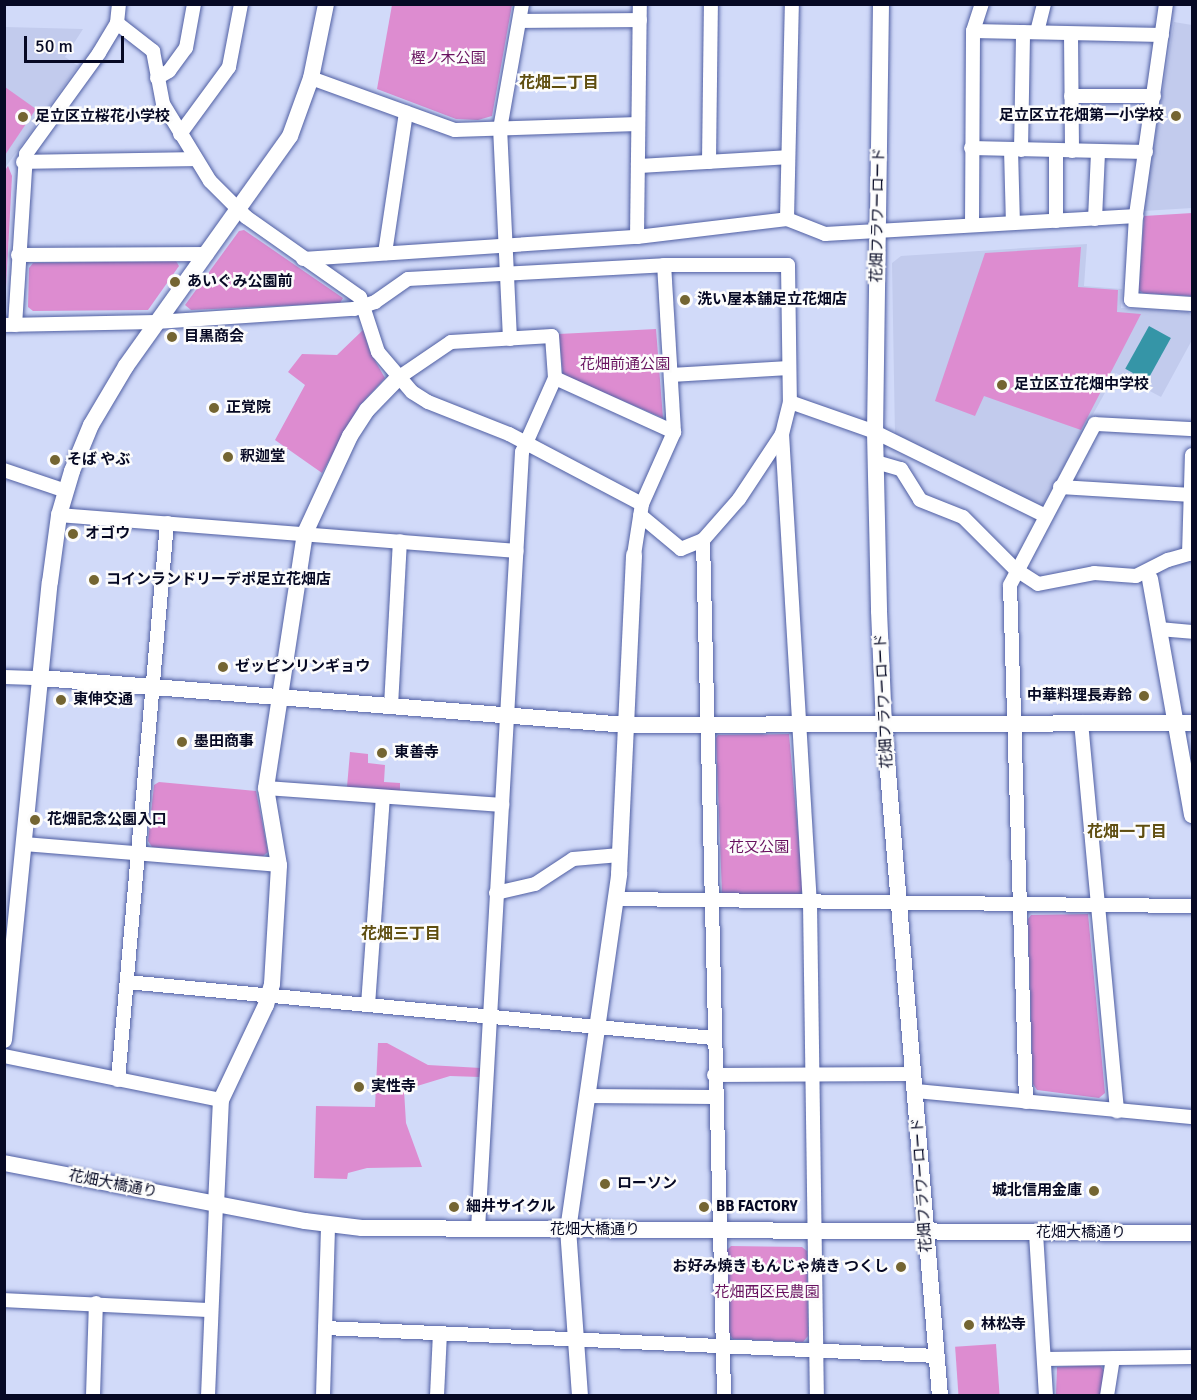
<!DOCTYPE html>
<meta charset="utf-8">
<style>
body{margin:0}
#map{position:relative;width:1197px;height:1400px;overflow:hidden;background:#d1daf9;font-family:Signika,"Noto Sans JP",sans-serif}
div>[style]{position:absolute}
.built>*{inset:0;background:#c2cbed}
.green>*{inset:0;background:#dd8cd0;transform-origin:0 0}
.water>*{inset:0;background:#3595a7;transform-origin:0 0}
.roads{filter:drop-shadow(0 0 2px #505fa3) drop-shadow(0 0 2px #505fa3)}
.minor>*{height:14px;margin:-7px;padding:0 7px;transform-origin:7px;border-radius:7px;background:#fff}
.tertiary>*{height:16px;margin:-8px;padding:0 8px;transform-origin:8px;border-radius:8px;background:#fff}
.dots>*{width:16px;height:16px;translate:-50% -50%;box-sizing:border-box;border:3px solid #fcfcfc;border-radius:50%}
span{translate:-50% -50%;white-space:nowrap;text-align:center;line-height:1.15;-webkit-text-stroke:5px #fcfcfc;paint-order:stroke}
.park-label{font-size:15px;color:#68125f}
.poi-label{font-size:15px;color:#060924;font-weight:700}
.right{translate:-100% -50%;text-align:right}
.left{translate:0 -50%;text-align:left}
.street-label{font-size:15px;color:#060924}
.neighbourhood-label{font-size:16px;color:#5f4e10;font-weight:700}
.frame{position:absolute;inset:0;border:6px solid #060924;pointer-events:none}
.scale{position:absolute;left:24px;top:36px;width:100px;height:27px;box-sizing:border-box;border:3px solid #060924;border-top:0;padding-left:8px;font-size:18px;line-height:21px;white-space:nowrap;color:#060924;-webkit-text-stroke:4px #fcfcfc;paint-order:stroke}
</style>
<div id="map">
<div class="built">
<i style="clip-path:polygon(1174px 22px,1192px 25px,1192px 208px,1143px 211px)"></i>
<i style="clip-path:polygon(5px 27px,83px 29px,65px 57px,78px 66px,5px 168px)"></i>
<i style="clip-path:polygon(1087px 244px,1084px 286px,1122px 289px,1121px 308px,1188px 312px,1192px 316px,1192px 340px,1161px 397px,1116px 373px,1043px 504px,1036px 506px,895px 436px,892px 263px,901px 256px)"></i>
</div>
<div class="green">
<i style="clip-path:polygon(392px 5px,512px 5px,492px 116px,478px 120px,456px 119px,377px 89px)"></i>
<i style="clip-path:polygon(5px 87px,36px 109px,5px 155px,4px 87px)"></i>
<i style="clip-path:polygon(8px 166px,12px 176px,5px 306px,4px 172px)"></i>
<i style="clip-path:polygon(1192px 213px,1192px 296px,1143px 293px,1139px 290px,1144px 216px)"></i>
<i style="clip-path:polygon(244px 230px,343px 298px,340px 303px,191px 310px,185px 305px,239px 231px)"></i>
<i style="clip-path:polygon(1081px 247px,1078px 287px,1118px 290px,1117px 312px,1141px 314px,1081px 430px,984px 396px,975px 416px,935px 401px,985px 253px)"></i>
<i style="clip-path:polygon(176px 261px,179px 266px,148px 310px,33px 311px,28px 307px,29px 268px,33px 263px)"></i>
<i style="clip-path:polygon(656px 329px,663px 418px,563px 375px,559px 334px)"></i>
<i style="clip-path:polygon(363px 330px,370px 352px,385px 378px,359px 406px,322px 473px,275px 440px,305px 385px,288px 372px,302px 354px,337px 355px)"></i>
<i style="clip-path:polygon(789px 734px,803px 890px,800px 894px,722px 894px,716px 738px,718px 735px)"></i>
<i style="clip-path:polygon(350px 752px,368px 754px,368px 763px,385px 765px,384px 782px,400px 783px,400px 791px,347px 787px)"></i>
<i style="clip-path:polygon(159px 782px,256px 791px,268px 852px,263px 856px,152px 847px,148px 841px,154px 785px)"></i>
<i style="clip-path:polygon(1088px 914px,1105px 1093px,1099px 1098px,1037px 1090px,1033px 1084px,1028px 919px,1031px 915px)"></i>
<i style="clip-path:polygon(378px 1043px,387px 1043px,428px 1065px,481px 1068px,480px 1077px,450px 1076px,404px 1090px,406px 1123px,422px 1167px,367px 1168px,348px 1173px,347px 1179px,314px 1178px,316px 1106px,375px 1107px)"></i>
<i style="clip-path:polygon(731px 1246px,802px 1247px,807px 1251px,808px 1336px,803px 1342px,733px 1339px,729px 1334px,726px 1251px)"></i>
<i style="left:996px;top:1344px;width:51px;height:41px;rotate:86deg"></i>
<i style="clip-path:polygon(1100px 1365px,1104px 1371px,1100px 1395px,1056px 1395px,1057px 1367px)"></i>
</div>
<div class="water">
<i style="left:1149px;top:326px;width:25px;height:49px;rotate:29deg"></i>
</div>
<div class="roads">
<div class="minor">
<i style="left:1166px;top:4px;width:214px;rotate:98.1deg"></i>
<i style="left:1136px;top:216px;width:84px;rotate:93.4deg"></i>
<i style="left:1131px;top:300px;width:61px;rotate:3.8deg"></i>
<i style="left:520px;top:21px;width:120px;rotate:-0.5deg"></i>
<i style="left:117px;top:23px;width:46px;rotate:37.9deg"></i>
<i style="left:153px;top:51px;width:54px;rotate:79.3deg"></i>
<i style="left:163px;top:104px;width:90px;rotate:58.6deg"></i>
<i style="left:210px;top:181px;width:51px;rotate:45deg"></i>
<i style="left:246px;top:217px;width:139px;rotate:35.1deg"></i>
<i style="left:360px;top:297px;width:58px;rotate:71.9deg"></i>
<i style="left:378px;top:352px;width:52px;rotate:49.6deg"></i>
<i style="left:412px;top:392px;width:19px;rotate:32deg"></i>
<i style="left:428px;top:402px;width:87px;rotate:21.6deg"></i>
<i style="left:509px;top:434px;width:150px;rotate:27.8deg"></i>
<i style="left:973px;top:31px;width:189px;rotate:1.2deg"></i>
<i style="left:1037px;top:32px;width:29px;rotate:-76deg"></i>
<i style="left:1071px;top:34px;width:117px;rotate:89.5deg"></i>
<i style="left:157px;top:78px;width:14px;rotate:-30deg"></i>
<i style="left:169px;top:71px;width:29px;rotate:-54deg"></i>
<i style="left:186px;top:48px;width:45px;rotate:-79.7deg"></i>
<i style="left:311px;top:78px;width:153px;rotate:19.9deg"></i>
<i style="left:455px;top:130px;width:183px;rotate:-1.9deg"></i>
<i style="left:1071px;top:96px;width:83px"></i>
<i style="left:180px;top:134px;width:83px;rotate:-53.8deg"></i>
<i style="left:229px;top:67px;width:64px;rotate:-79.2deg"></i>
<i style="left:971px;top:148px;width:175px;rotate:1.3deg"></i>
<i style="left:1011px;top:149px;width:74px;rotate:88.5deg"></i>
<i style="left:1021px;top:150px;width:118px;rotate:-89deg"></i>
<i style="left:23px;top:162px;width:170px;rotate:-1deg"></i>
<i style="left:709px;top:162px;width:158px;rotate:-89.3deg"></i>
<i style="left:638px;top:166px;width:150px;rotate:-3.4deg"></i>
<i style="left:787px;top:219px;width:215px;rotate:-88.7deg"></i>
<i style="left:1095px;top:219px;width:67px;rotate:-87.4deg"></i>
<i style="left:1056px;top:221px;width:70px;rotate:-90deg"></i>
<i style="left:972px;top:225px;width:194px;rotate:-89.7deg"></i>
<i style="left:973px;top:31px;width:28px;rotate:-72deg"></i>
<i style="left:637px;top:237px;width:233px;rotate:-89.3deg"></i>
<i style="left:385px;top:253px;width:142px;rotate:-81.5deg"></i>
<i style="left:18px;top:255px;width:189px;rotate:-0.3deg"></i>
<i style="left:303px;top:259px;width:335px;rotate:-3.8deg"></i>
<i style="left:637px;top:237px;width:151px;rotate:-6.8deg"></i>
<i style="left:787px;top:219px;width:41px;rotate:21.5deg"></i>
<i style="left:825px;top:234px;width:312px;rotate:-3.3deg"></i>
<i style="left:4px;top:325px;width:152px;rotate:-1.1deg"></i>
<i style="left:156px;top:322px;width:198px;rotate:-3.8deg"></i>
<i style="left:354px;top:309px;width:22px;rotate:-18deg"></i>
<i style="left:375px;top:302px;width:40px;rotate:-34.9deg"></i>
<i style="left:408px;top:279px;width:256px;rotate:-3.1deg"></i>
<i style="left:664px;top:265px;width:124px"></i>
<i style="left:788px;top:265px;width:137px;rotate:89.2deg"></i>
<i style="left:790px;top:402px;width:33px;rotate:104deg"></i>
<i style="left:782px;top:434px;width:78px;rotate:123.5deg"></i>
<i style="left:739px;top:499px;width:55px;rotate:131.3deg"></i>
<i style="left:703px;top:540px;width:24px;rotate:158deg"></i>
<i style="left:681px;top:549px;width:53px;rotate:-140.3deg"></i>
<i style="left:15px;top:325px;width:171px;rotate:-86.3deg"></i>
<i style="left:26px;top:154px;width:125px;rotate:-54.1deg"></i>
<i style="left:99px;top:53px;width:35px;rotate:-59deg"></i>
<i style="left:117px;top:23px;width:19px;rotate:-84deg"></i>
<i style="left:510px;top:339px;width:210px;rotate:-92.7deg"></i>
<i style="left:500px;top:129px;width:127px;rotate:-80deg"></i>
<i style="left:671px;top:375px;width:118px;rotate:-3.4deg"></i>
<i style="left:398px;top:378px;width:64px;rotate:-34.2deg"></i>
<i style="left:451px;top:342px;width:101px;rotate:-3.4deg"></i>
<i style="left:552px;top:336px;width:42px;rotate:85.9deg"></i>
<i style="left:555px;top:378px;width:81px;rotate:114deg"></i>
<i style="left:522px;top:452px;width:778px;rotate:93.24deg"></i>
<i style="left:555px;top:378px;width:131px;rotate:24.4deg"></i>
<i style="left:790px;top:402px;width:90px;rotate:19.4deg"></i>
<i style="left:875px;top:432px;width:188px;rotate:26.2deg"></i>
<i style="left:782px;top:434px;width:470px;rotate:86.6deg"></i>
<i style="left:810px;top:903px;width:493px;rotate:89.2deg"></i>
<i style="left:876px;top:462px;width:26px;rotate:16deg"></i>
<i style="left:901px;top:469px;width:36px;rotate:58deg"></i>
<i style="left:920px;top:500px;width:46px;rotate:21.6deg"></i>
<i style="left:963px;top:517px;width:74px;rotate:45deg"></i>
<i style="left:1015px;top:569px;width:27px;rotate:33deg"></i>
<i style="left:1038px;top:584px;width:57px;rotate:-11.1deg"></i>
<i style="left:1094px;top:573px;width:42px;rotate:4.1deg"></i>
<i style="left:1136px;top:576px;width:36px;rotate:-27deg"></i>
<i style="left:1168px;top:560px;width:25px;rotate:-16deg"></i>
<i style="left:4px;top:470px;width:65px;rotate:18.7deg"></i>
<i style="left:1060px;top:487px;width:132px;rotate:3.5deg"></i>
<i style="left:59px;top:515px;width:459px;rotate:4.5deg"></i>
<i style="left:703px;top:540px;width:856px;rotate:88.59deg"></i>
<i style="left:1189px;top:554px;width:99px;rotate:-88.3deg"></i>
<i style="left:634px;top:555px;width:52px;rotate:-81.1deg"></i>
<i style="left:642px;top:504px;width:79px;rotate:-66deg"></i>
<i style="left:674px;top:432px;width:167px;rotate:-93.4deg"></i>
<i style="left:1159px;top:629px;width:33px;rotate:5deg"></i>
<i style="left:4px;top:677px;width:37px;rotate:2deg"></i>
<i style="left:391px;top:706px;width:165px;rotate:-86.9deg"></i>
<i style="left:1081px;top:722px;width:391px;rotate:84.7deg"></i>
<i style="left:266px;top:788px;width:237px;rotate:4.1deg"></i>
<i style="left:25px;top:844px;width:255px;rotate:4.7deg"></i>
<i style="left:496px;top:893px;width:40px;rotate:-13deg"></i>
<i style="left:535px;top:884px;width:45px;rotate:-33.3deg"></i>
<i style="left:573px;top:859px;width:47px;rotate:-4.9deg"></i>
<i style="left:616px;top:899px;width:576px;rotate:0.7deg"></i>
<i style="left:127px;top:982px;width:589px;rotate:5.46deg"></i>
<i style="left:368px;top:1005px;width:208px;rotate:-85.9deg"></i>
<i style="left:4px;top:1056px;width:221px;rotate:11.5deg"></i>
<i style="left:714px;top:1075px;width:199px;rotate:-0.3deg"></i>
<i style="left:118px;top:1080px;width:559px;rotate:-84.97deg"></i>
<i style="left:915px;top:1091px;width:278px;rotate:5.4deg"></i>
<i style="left:587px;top:1096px;width:127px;rotate:0.5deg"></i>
<i style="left:1026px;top:1102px;width:517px;rotate:-91.77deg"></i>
<i style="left:1010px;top:585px;width:182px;rotate:-62.2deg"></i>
<i style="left:1095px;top:424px;width:97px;rotate:3deg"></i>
<i style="left:1036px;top:1233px;width:163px;rotate:86.5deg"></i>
<i style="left:4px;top:1300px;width:207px;rotate:2.8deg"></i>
<i style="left:325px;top:1328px;width:612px;rotate:2.62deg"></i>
<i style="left:1044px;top:1359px;width:148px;rotate:-0.8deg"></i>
<i style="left:93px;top:1396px;width:93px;rotate:-88.2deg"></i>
<i style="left:208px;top:1396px;width:191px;rotate:-87.6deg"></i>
<i style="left:323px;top:1396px;width:171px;rotate:-88.3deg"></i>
<i style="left:437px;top:1396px;width:63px;rotate:-87.3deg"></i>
<i style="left:1107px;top:1396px;width:38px;rotate:-81deg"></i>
</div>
<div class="tertiary">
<i style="left:881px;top:4px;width:428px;rotate:90.8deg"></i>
<i style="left:875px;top:432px;width:179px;rotate:88.7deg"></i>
<i style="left:879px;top:611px;width:113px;rotate:87.5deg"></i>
<i style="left:884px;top:724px;width:674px;rotate:85.24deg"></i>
<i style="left:1150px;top:579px;width:240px;rotate:79.9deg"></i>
<i style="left:41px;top:678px;width:587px;rotate:4.59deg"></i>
<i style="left:626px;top:725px;width:566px;rotate:-0.2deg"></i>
<i style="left:4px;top:1040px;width:460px;rotate:-84.3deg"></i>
<i style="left:50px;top:582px;width:68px;rotate:-82.3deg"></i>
<i style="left:59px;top:515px;width:46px;rotate:-73.5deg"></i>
<i style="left:72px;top:471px;width:50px;rotate:-67.6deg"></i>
<i style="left:91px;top:425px;width:69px;rotate:-59.3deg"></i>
<i style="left:126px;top:366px;width:282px;rotate:-54.5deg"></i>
<i style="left:290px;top:136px;width:62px;rotate:-70.1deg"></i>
<i style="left:311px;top:78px;width:76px;rotate:-78.5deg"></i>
<i style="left:4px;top:1163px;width:307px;rotate:10.9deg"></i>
<i style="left:305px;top:1221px;width:57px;rotate:7deg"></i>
<i style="left:362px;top:1228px;width:830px;rotate:0.35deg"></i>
<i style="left:216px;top:1205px;width:105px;rotate:-87.3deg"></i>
<i style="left:221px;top:1100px;width:105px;rotate:-64.7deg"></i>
<i style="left:266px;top:1005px;width:22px;rotate:-74deg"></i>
<i style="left:272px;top:984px;width:119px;rotate:-86.6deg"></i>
<i style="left:279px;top:865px;width:78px;rotate:-99.6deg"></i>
<i style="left:266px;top:788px;width:258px;rotate:-81.3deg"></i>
<i style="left:305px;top:533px;width:107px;rotate:-65.1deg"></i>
<i style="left:350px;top:436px;width:31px;rotate:-57deg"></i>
<i style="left:367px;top:410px;width:45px;rotate:-45.9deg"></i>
<i style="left:580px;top:1396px;width:166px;rotate:-94.1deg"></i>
<i style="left:568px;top:1230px;width:360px;rotate:-81.8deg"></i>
<i style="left:619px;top:874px;width:319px;rotate:-87.3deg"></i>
</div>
</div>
<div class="dots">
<i style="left:1176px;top:116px;background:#746532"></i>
<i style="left:23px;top:117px;background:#746532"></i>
<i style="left:175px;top:282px;background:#746532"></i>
<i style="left:685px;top:300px;background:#746532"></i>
<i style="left:172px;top:337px;background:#746532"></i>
<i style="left:1002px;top:385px;background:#746532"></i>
<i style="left:214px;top:408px;background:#746532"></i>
<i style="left:228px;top:457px;background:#746532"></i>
<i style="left:55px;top:460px;background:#746532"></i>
<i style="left:73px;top:534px;background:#746532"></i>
<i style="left:94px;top:580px;background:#746532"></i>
<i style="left:223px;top:667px;background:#746532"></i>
<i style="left:1144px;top:696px;background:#746532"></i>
<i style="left:61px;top:700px;background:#746532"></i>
<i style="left:182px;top:742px;background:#746532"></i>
<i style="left:382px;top:753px;background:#746532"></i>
<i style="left:35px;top:820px;background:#746532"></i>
<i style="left:359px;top:1087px;background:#746532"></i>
<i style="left:605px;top:1184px;background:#746532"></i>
<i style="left:1094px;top:1191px;background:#746532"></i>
<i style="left:454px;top:1207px;background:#746532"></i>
<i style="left:704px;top:1207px;background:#746532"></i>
<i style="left:901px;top:1267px;background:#746532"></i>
<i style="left:969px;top:1325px;background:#746532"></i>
</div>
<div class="park-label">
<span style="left:448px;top:59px">樫ノ木公園</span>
<span style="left:625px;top:365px">花畑前通公園</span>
<span style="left:759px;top:848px">花又公園</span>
<span style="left:767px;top:1293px">花畑西区民農園</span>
</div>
<div class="poi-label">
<span class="right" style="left:1164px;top:116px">足立区立花畑第一小学校</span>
<span class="left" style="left:35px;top:117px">足立区立桜花小学校</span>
<span class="left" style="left:187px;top:282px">あいぐみ公園前</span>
<span class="left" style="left:697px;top:300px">洗い屋本舗足立花畑店</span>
<span class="left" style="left:184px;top:337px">目黒商会</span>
<span class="left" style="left:1014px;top:385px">足立区立花畑中学校</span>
<span class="left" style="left:226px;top:408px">正覚院</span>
<span class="left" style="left:240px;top:457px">釈迦堂</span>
<span class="left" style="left:67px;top:460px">そば やぶ</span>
<span class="left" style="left:85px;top:534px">オゴウ</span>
<span class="left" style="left:106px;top:580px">コインランドリーデポ足立花畑店</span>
<span class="left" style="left:235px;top:667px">ゼッピンリンギョウ</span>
<span class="right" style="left:1132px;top:696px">中華料理長寿鈴</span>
<span class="left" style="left:73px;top:700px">東伸交通</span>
<span class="left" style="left:194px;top:742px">墨田商事</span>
<span class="left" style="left:394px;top:753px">東善寺</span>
<span class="left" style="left:47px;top:820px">花畑記念公園入口</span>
<span class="left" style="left:371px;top:1087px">実性寺</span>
<span class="left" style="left:617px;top:1184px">ローソン</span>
<span class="right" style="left:1082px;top:1191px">城北信用金庫</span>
<span class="left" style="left:466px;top:1207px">細井サイクル</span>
<span class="left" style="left:716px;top:1207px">BB FACTORY</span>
<span class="right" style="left:889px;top:1267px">お好み焼き もんじゃ焼き つくし</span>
<span class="left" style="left:981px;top:1325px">林松寺</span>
</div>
<div class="street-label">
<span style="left:878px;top:215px;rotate:-89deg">花畑フラワーロード</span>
<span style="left:884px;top:701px;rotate:-93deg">花畑フラワーロード</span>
<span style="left:113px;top:1184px;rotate:11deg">花畑大橋通り</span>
<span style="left:922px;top:1185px;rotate:-94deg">花畑フラワーロード</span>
<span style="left:595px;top:1230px">花畑大橋通り</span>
<span style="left:1081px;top:1233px">花畑大橋通り</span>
</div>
<div class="neighbourhood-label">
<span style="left:559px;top:83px">花畑二丁目</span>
<span style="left:1127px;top:832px">花畑一丁目</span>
<span style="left:401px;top:934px">花畑三丁目</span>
</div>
<div class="frame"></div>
<div class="scale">50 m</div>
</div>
